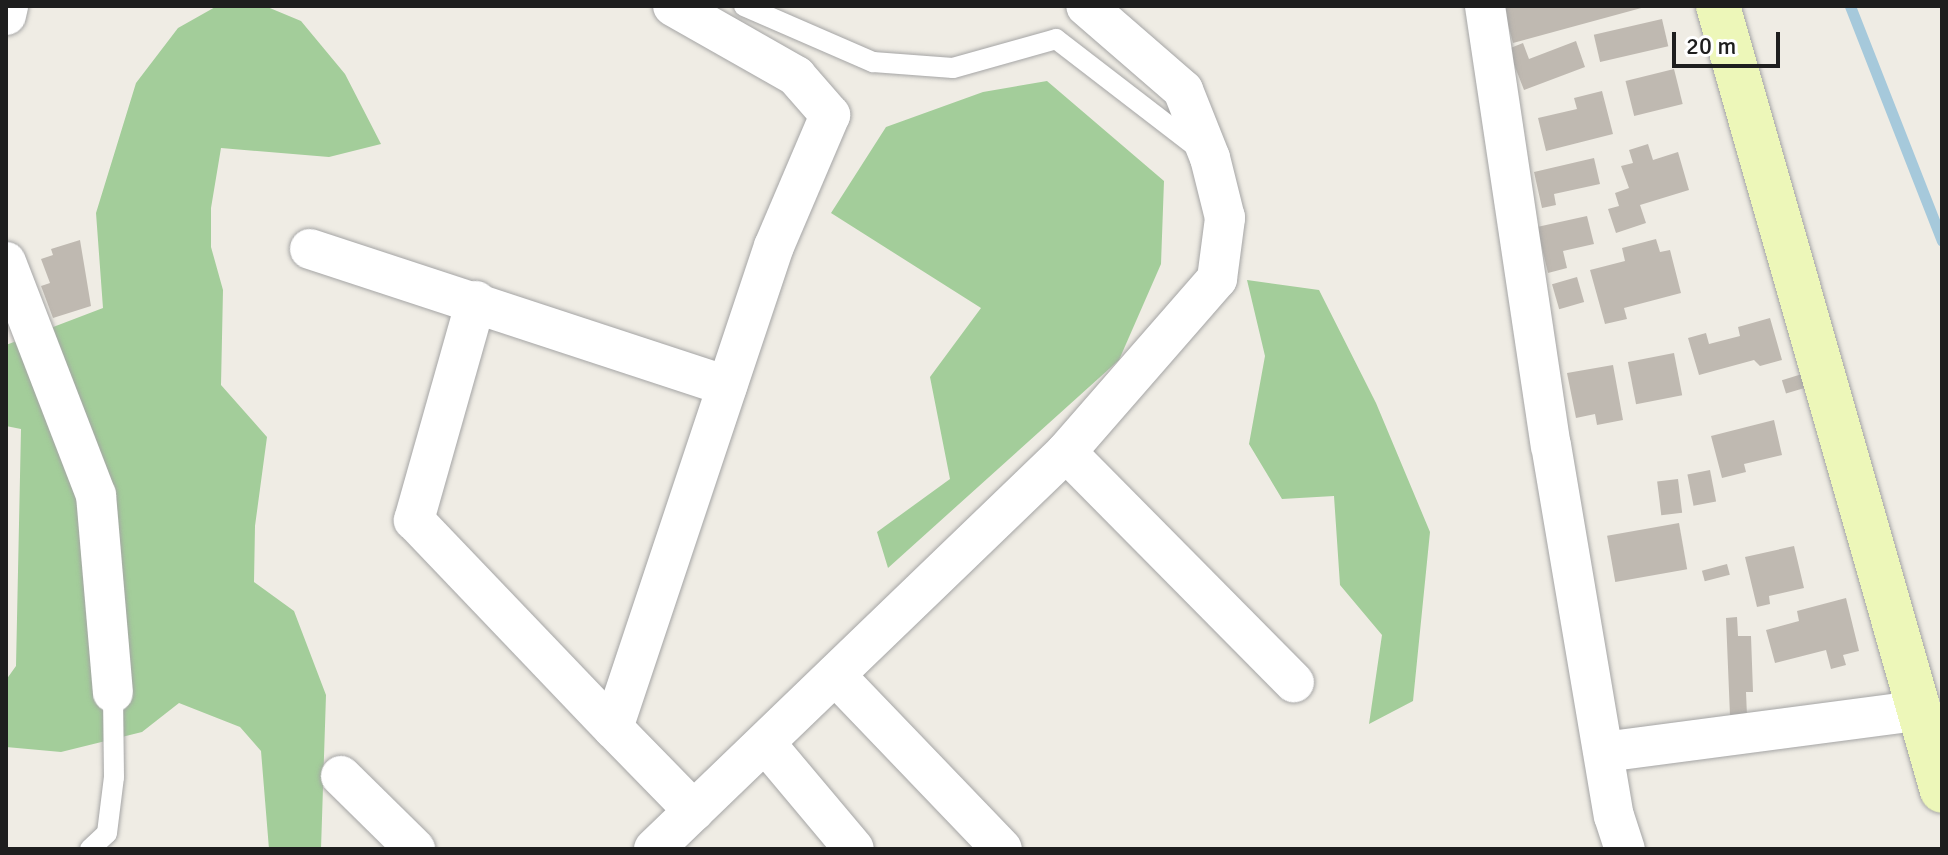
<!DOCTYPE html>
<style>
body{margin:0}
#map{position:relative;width:1948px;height:855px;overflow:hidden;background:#efece4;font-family:Signika,sans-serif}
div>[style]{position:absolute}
.forest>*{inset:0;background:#a3cd9a}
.stream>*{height:11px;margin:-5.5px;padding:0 5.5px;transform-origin:5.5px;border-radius:5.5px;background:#a6c9db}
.building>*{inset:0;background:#bfb9b1;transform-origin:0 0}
.roads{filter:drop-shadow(0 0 2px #a5a5a5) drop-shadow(0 0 2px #a5a5a5)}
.lane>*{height:20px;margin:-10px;padding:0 10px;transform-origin:10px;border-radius:10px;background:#fff}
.street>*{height:40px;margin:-20px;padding:0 20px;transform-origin:20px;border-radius:20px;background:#fff}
.secondary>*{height:44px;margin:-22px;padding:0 22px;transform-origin:22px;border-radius:22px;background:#edf7b9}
span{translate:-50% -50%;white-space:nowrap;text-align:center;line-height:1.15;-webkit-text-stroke:6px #fff;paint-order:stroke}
.frame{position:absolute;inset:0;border:8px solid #1e1e1e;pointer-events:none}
.scale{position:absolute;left:1672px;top:32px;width:108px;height:36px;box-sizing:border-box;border:4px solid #1e1e1e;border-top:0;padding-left:10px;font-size:24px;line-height:28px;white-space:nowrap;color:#1e1e1e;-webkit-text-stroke:6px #fff;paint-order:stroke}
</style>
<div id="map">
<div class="forest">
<i style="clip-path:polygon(217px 6px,265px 6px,301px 21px,345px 74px,381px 144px,329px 157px,221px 148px,211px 208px,211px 247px,223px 290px,221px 385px,267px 437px,255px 526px,254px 582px,294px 611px,326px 695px,321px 849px,269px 849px,261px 751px,240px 727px,179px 703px,142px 732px,61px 752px,6px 747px,6px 680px,16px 666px,21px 429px,6px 426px,6px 345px,103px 308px,96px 213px,136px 83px,178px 28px)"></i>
<i style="clip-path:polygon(1047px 81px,1164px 181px,1161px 264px,1119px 360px,888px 568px,877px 532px,950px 479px,930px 377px,981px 308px,831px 213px,886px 127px,983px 92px)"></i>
<i style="clip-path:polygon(1247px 280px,1319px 290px,1376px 403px,1430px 532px,1413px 701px,1369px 724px,1382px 635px,1340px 585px,1334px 496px,1282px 499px,1249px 444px,1265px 356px)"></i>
</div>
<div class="stream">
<i style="left:1850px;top:6px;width:252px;rotate:68.6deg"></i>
</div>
<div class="building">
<i style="clip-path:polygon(1503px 6px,1645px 6px,1645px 7px,1513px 43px)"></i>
<i style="left:1662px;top:19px;width:28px;height:70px;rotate:77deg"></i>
<i style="clip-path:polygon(1576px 41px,1585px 67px,1524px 90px,1508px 49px,1523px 43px,1529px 59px)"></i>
<i style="left:1674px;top:69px;width:36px;height:50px;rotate:76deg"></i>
<i style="clip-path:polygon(1602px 91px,1613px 134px,1546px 151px,1538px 118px,1577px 109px,1574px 98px)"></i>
<i style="clip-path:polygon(1648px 144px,1653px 160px,1678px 152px,1689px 190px,1640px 205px,1646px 223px,1616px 233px,1608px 209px,1619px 206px,1615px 193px,1629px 188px,1621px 166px,1633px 163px,1629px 150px)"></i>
<i style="clip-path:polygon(1594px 158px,1600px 184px,1554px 194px,1556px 205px,1542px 208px,1534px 172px)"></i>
<i style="clip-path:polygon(1587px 216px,1594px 244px,1563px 251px,1567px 268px,1548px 273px,1537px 227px)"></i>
<i style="clip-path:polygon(1656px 239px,1660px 252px,1670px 250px,1681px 293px,1624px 308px,1627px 319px,1605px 324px,1590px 270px,1625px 261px,1622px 248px)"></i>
<i style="clip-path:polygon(80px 240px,91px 306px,53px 318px,41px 286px,50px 283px,41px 259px,53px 255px,51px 249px)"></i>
<i style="left:1577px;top:277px;width:26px;height:26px;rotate:74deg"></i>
<i style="clip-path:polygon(1770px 318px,1782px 360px,1760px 366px,1754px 360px,1699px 375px,1688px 338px,1706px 333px,1709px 344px,1740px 336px,1738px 327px)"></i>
<i style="left:1674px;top:353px;width:43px;height:47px;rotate:79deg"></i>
<i style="clip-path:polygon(1613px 365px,1623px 420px,1597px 425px,1595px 414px,1576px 418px,1567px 373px)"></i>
<i style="left:1802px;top:374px;width:14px;height:21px;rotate:73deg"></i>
<i style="clip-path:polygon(1774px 420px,1782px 455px,1744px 464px,1746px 472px,1722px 478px,1711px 436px)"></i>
<i style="left:1710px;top:470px;width:32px;height:23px;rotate:79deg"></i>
<i style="left:1678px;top:479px;width:34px;height:21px;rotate:83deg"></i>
<i style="left:1679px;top:523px;width:47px;height:73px;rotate:80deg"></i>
<i style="clip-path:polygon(1794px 546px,1804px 588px,1769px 596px,1770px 604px,1757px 607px,1745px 557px)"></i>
<i style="left:1727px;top:564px;width:11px;height:26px;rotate:75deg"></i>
<i style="clip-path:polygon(1846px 598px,1859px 651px,1843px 655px,1846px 665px,1831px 669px,1826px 650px,1775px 663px,1766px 630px,1799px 621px,1797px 611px)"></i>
<i style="clip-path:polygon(1737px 617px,1738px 636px,1751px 636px,1753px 692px,1746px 692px,1747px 716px,1730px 716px,1726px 618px)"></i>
</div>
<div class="roads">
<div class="lane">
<i style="left:744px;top:6px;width:141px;rotate:23.5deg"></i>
<i style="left:873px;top:62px;width:80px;rotate:4.3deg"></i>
<i style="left:953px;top:68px;width:107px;rotate:-15.7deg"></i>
<i style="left:1056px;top:39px;width:180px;rotate:37.6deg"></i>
<i style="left:90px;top:849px;width:23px;rotate:-43deg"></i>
<i style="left:107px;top:833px;width:56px;rotate:-82.9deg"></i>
<i style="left:114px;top:777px;width:85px;rotate:-90.7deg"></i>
</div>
<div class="street">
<i style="left:673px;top:6px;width:142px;rotate:29.6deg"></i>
<i style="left:796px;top:76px;width:52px;rotate:48.9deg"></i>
<i style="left:830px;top:115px;width:142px;rotate:113.1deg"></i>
<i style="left:774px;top:246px;width:508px;rotate:108.47deg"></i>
<i style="left:613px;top:728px;width:116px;rotate:45.7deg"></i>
<i style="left:1485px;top:6px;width:444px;rotate:81.5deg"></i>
<i style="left:1551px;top:445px;width:376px;rotate:80.4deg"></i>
<i style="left:1614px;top:816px;width:35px;rotate:72deg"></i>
<i style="left:6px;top:15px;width:9px;rotate:-77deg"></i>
<i style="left:310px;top:249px;width:439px;rotate:18.2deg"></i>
<i style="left:6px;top:262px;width:250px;rotate:68.9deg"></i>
<i style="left:96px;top:495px;width:198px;rotate:85.1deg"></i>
<i style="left:476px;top:301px;width:228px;rotate:105.8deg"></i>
<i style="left:414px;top:520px;width:288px;rotate:46.3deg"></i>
<i style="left:1066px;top:452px;width:324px;rotate:45.3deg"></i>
<i style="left:835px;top:675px;width:241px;rotate:46.2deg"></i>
<i style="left:765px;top:743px;width:138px;rotate:50deg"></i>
<i style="left:1604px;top:752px;width:320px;rotate:-7.5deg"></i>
<i style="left:341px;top:776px;width:104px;rotate:44.6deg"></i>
<i style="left:654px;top:849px;width:572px;rotate:-43.94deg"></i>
<i style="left:1066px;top:452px;width:230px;rotate:-48.9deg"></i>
<i style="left:1217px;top:279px;width:62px;rotate:-82.5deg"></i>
<i style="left:1225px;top:218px;width:62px;rotate:-104deg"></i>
<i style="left:1210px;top:158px;width:73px;rotate:-111.7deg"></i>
<i style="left:1183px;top:90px;width:128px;rotate:-139.1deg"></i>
</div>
<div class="secondary">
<i style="left:1718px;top:6px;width:816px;rotate:74.07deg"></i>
</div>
</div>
<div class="frame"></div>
<div class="scale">20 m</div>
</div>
